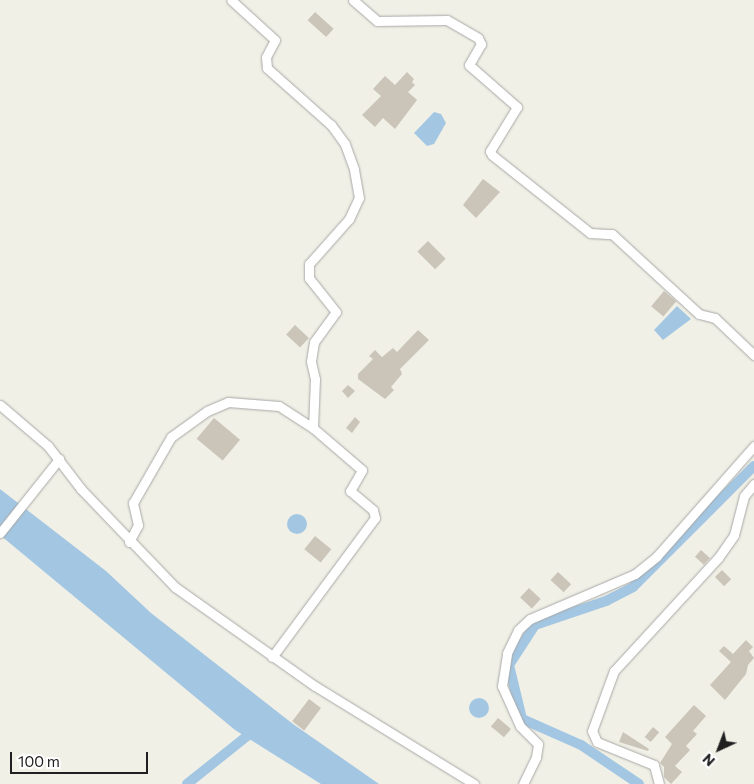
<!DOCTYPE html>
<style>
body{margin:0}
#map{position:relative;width:754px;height:784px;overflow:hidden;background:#f1f0e6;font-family:Commissioner,sans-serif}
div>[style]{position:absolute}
.water>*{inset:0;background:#a3c7e3}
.round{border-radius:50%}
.canal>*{height:10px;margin:-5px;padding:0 5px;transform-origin:5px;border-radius:5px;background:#a3c7e3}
.building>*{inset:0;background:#cac4b9;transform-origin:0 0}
.roads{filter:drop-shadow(0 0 1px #a7a7a7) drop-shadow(0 0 1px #a7a7a7)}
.minor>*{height:9px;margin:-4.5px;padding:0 4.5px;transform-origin:4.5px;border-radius:4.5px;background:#fff}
span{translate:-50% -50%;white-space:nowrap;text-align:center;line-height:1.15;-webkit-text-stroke:4px #fff;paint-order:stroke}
.north{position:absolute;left:694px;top:724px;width:50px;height:50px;-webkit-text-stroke:4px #fff;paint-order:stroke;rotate:223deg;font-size:14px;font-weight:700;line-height:20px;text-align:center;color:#202020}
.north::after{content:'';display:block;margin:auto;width:18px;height:22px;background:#202020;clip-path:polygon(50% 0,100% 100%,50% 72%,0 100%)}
.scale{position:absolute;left:10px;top:752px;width:138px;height:22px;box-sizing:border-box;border:2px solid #202020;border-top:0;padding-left:6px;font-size:15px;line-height:18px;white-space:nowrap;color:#202020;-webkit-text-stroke:4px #fff;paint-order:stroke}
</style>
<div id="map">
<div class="water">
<i style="clip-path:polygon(434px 112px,441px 114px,446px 123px,434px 144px,427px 146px,414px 133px)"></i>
<i style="clip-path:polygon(677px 306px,691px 319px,663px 340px,654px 330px)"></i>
<i style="clip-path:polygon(0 489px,106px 571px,151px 613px,293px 724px,379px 784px,321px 784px,235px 730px,0 535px)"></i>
<i class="round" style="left:287px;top:514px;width:20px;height:20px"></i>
<i class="round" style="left:469px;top:698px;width:20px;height:20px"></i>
</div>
<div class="canal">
<i style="left:187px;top:784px;width:88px;rotate:-38.6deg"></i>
<i style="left:639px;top:784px;width:70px;rotate:-146.1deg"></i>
<i style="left:581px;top:745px;width:64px;rotate:-156.2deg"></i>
<i style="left:522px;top:719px;width:56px;rotate:-103.5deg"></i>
<i style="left:509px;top:665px;width:48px;rotate:-57deg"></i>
<i style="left:535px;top:625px;width:75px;rotate:-18.7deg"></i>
<i style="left:606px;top:601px;width:30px;rotate:-27deg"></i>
<i style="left:633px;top:587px;width:171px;rotate:-45deg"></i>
</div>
<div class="building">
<i style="left:315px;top:12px;width:25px;height:11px;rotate:42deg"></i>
<i style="clip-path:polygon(407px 72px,414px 79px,412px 82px,415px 85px,408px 92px,417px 100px,395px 129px,383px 118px,375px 127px,362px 115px,381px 96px,373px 89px,385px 76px,395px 85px)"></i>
<i style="clip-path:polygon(483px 179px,500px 192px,476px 218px,463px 205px)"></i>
<i style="left:428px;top:241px;width:25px;height:15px;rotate:45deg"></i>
<i style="left:664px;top:291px;width:16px;height:20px;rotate:40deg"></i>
<i style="left:295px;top:325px;width:19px;height:13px;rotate:43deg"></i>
<i style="clip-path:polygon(418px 330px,429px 340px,400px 369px,402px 374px,391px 387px,394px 390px,385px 399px,358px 379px,358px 374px,373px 359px,369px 356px,375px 350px,382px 357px,393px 348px,397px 352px)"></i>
<i style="clip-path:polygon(348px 385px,355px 391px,348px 398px,342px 391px)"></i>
<i style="clip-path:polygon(355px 417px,360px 422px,352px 433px,346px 428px)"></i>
<i style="left:214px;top:418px;width:34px;height:27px;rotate:40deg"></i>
<i style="left:315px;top:536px;width:21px;height:17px;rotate:39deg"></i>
<i style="left:701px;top:550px;width:12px;height:9px;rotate:42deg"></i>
<i style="left:722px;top:570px;width:13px;height:10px;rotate:45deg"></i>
<i style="left:558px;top:572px;width:18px;height:11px;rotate:43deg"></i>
<i style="left:529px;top:588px;width:16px;height:13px;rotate:43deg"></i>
<i style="clip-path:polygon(746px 640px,753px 647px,749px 651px,754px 658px,748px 665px,746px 674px,725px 700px,710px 685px,731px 662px,719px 651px,724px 646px,733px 654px)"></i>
<i style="left:309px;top:699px;width:15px;height:28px;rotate:37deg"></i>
<i style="clip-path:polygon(694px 705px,706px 716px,693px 731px,697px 734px,686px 746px,690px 750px,675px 766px,682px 772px,671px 784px,664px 777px,664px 767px,660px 763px,672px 744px,665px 737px)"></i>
<i style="left:498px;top:718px;width:17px;height:11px;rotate:40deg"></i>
<i style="left:653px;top:727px;width:8px;height:13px;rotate:40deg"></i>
<i style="clip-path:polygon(623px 732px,649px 749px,648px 751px,619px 742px)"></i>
</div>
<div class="roads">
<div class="minor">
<i style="left:353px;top:0;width:32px;rotate:41deg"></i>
<i style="left:377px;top:21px;width:70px;rotate:-0.8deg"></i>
<i style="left:447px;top:20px;width:36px;rotate:30deg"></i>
<i style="left:478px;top:38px;width:7px;rotate:63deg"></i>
<i style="left:481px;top:44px;width:24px;rotate:120deg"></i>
<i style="left:469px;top:65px;width:64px;rotate:41.2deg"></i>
<i style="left:517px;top:107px;width:52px;rotate:121.5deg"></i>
<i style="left:490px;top:151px;width:4px;rotate:63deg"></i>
<i style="left:492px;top:155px;width:125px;rotate:38.5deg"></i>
<i style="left:590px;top:233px;width:22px;rotate:3deg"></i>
<i style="left:612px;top:234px;width:118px;rotate:42.6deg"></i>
<i style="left:699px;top:314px;width:16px;rotate:14deg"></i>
<i style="left:715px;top:318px;width:54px;rotate:43.5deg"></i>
<i style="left:0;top:405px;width:63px;rotate:40.5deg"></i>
<i style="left:48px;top:446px;width:54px;rotate:52.5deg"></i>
<i style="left:81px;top:489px;width:136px;rotate:46.2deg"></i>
<i style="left:175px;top:587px;width:171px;rotate:35.3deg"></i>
<i style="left:315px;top:686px;width:187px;rotate:31.6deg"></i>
<i style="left:0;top:533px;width:95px;rotate:-51.4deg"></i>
<i style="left:129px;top:542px;width:19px;rotate:-62deg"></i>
<i style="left:138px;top:525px;width:23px;rotate:-103deg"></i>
<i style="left:133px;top:503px;width:62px;rotate:-60.1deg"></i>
<i style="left:164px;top:449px;width:14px;rotate:-60deg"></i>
<i style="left:171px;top:437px;width:44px;rotate:-35.8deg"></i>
<i style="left:207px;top:411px;width:23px;rotate:-23deg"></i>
<i style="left:228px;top:402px;width:51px;rotate:4.5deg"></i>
<i style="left:279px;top:406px;width:40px;rotate:32.9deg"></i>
<i style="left:313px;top:428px;width:49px;rotate:-87.7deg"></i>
<i style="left:315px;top:379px;width:18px;rotate:-103deg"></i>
<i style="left:311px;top:361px;width:19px;rotate:-81deg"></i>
<i style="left:314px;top:342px;width:37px;rotate:-54deg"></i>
<i style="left:336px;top:312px;width:43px;rotate:-128.5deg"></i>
<i style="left:309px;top:278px;width:14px;rotate:-90deg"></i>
<i style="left:309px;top:264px;width:60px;rotate:-48.4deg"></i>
<i style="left:349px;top:219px;width:23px;rotate:-65deg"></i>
<i style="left:359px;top:198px;width:29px;rotate:-100deg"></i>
<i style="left:354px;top:169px;width:27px;rotate:-110deg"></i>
<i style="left:345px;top:144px;width:24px;rotate:-126deg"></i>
<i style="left:331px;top:125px;width:86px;rotate:-138.3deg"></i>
<i style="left:267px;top:68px;width:11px;rotate:-95deg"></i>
<i style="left:266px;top:57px;width:19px;rotate:-62deg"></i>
<i style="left:275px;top:40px;width:59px;rotate:-137.7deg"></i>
<i style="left:272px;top:657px;width:173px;rotate:-53.5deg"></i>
<i style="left:375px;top:518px;width:8px;rotate:-104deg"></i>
<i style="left:373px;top:510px;width:30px;rotate:-140deg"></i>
<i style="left:350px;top:491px;width:24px;rotate:-60deg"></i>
<i style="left:362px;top:470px;width:65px;rotate:-139.4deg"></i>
<i style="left:523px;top:784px;width:30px;rotate:-64deg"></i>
<i style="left:536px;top:757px;width:13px;rotate:-81deg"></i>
<i style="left:538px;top:744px;width:25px;rotate:-135deg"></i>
<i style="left:520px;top:726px;width:44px;rotate:-114.2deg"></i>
<i style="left:502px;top:686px;width:33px;rotate:-81deg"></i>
<i style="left:507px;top:653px;width:25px;rotate:-64deg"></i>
<i style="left:518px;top:630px;width:16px;rotate:-43deg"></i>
<i style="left:530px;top:619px;width:114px;rotate:-23.2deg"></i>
<i style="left:635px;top:574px;width:28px;rotate:-39deg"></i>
<i style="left:657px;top:556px;width:147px;rotate:-48.6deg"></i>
<i style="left:659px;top:784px;width:20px;rotate:-105deg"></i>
<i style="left:654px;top:765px;width:61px;rotate:-158deg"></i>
<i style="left:597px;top:742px;width:12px;rotate:-114deg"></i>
<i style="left:592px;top:731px;width:64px;rotate:-69.9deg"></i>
<i style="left:614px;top:671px;width:154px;rotate:-47.4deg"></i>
<i style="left:718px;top:558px;width:28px;rotate:-55deg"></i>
<i style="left:734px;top:535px;width:40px;rotate:-75.6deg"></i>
<i style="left:744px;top:496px;width:16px;rotate:-50deg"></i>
</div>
</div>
<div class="north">N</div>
<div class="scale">100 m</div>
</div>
